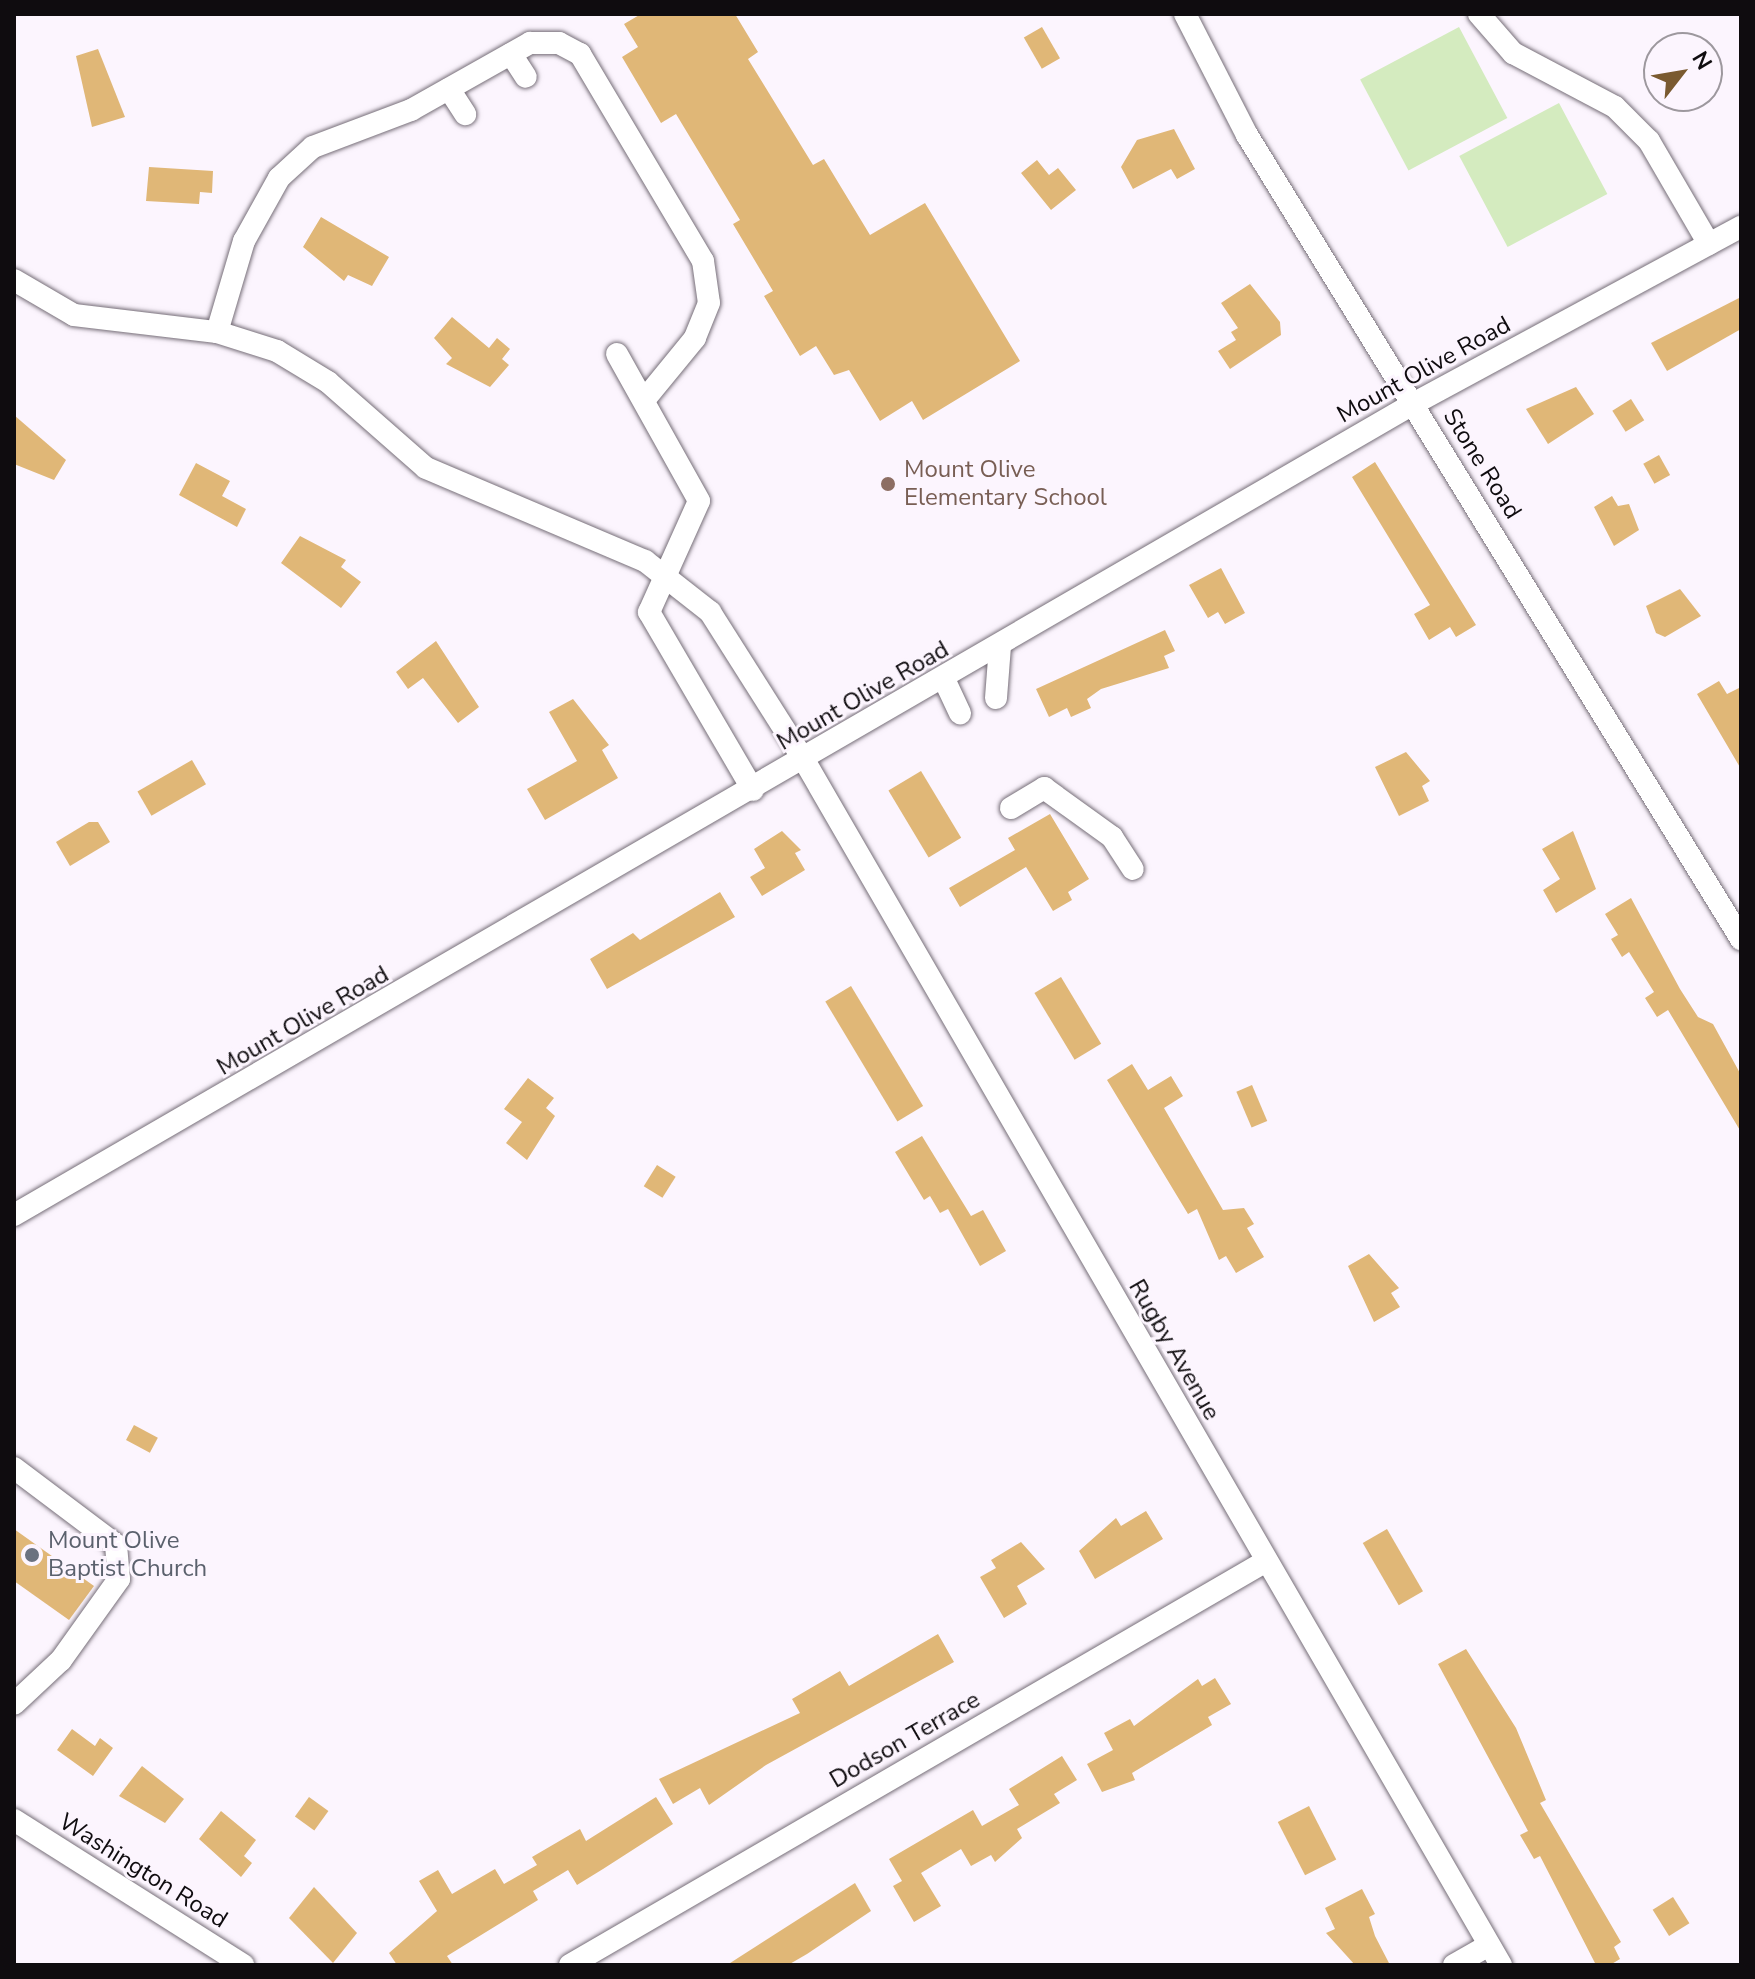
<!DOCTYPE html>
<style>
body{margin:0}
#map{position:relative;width:1755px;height:1979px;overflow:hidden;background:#fcf5fe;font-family:"Nunito Sans",sans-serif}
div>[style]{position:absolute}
.green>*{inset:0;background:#d4ebbf;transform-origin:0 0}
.building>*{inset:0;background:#e0b777;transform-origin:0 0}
.roads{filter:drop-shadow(0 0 2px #766e78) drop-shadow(0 0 2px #766e78)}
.minor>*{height:22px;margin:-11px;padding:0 11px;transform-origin:11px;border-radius:11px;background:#fff}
.dots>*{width:22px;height:22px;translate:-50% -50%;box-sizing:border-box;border:4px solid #fcf5fe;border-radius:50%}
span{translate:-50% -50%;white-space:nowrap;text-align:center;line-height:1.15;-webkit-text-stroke:6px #fcf5fe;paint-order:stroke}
.street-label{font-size:24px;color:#0f0c0f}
.education-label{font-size:24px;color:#785e54}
.left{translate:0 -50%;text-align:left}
.worship-label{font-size:24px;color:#5b616d}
.frame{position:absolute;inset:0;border:16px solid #0f0c0f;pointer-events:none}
.north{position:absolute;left:1643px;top:32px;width:80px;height:80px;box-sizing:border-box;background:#fcf5fe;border:2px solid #9d989e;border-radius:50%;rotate:59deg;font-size:22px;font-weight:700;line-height:32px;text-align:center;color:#0f0c0f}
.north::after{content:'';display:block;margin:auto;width:28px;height:36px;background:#7a5a30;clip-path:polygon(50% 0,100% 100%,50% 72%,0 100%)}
</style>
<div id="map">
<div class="green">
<i style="left:1459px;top:27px;width:103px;height:112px;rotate:62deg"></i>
<i style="left:1559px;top:103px;width:103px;height:113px;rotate:62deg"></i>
</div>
<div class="building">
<i style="clip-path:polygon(641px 14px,735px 14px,758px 52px,748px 59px,813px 165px,824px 159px,870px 235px,925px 203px,1020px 361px,923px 420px,912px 401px,880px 421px,849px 370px,834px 375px,816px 346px,800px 356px,764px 296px,773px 291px,733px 224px,740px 220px,676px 114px,661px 123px,622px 57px,638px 47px,624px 24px)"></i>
<i style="left:1042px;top:27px;width:36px;height:21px;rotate:60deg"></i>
<i style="clip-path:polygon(98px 49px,125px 117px,92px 127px,76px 56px)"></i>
<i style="clip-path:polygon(1174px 129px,1195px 169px,1177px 179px,1171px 169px,1133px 189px,1121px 167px,1137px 140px)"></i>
<i style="clip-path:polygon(1037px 160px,1049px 175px,1058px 168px,1076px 190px,1051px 210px,1021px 173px)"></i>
<i style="clip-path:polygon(149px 167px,213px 171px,212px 193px,200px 192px,199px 204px,146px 201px)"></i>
<i style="clip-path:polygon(321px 217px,389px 257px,372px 286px,348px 275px,344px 281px,303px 247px)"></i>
<i style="clip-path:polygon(1250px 284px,1280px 322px,1281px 335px,1230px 369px,1218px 351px,1236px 340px,1231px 332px,1238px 328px,1221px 303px)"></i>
<i style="clip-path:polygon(1741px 297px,1741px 329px,1667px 371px,1651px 343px)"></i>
<i style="clip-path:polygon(452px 317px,489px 348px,497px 338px,510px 349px,502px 359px,509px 365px,490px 387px,446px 364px,452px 358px,434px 338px)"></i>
<i style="clip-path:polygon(1576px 387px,1594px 414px,1548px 444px,1526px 409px)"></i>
<i style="left:1631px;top:399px;width:25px;height:22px;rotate:58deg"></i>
<i style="clip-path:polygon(14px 415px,66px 460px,54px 480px,14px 464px)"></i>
<i style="left:1659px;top:455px;width:23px;height:18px;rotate:61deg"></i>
<i style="clip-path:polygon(1375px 462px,1476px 625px,1456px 637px,1450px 627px,1429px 640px,1414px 614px,1430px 605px,1352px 477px)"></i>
<i style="clip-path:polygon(196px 463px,230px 481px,222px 496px,246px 509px,237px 527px,179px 495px)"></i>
<i style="clip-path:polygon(1612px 496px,1618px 506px,1629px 504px,1639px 530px,1614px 546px,1594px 507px)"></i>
<i style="clip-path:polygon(300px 536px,346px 560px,341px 567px,361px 582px,341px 608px,281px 563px)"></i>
<i style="clip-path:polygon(1221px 568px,1245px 613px,1225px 624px,1218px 612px,1208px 618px,1189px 585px)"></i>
<i style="clip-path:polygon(1680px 589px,1701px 616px,1665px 637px,1656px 633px,1646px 606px)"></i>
<i style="clip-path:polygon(1165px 630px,1175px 651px,1164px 656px,1169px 668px,1101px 689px,1087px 699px,1091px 708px,1071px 717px,1067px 708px,1049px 717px,1036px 689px)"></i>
<i style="clip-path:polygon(436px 641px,479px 707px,458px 723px,423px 678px,408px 689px,396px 672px)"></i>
<i style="clip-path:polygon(1719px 681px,1727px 694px,1741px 687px,1741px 769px,1697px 694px)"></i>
<i style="clip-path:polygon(573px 699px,609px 745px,602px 750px,618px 778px,545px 820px,527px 789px,577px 761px,549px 712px)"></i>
<i style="clip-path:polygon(1406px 752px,1430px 781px,1422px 786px,1429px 801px,1399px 816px,1375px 767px)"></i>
<i style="left:192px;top:760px;width:28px;height:63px;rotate:60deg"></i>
<i style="left:921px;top:771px;width:78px;height:38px;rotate:59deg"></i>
<i style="clip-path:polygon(1050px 814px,1089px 879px,1068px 892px,1072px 900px,1053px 911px,1026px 867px,960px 907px,949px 888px,1015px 850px,1008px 838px)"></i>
<i style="clip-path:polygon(89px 822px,98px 822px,110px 842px,70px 866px,56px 842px)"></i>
<i style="clip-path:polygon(782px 831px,801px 850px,795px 853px,805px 870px,762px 896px,750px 877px,765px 868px,754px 849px)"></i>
<i style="clip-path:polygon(1573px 831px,1596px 889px,1556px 913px,1543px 890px,1560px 879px,1542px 849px)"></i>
<i style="clip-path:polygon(720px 892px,735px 917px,607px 989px,590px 959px,633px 933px,640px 940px)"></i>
<i style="clip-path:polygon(1631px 898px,1680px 989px,1698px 1017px,1713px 1024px,1741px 1075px,1741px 1132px,1668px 1010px,1657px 1017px,1645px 998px,1654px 992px,1629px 952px,1622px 957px,1611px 939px,1618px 935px,1605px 914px)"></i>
<i style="left:1061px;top:977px;width:78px;height:31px;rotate:59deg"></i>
<i style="left:851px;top:986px;width:140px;height:30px;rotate:59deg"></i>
<i style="clip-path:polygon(1132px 1064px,1148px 1090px,1171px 1076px,1183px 1096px,1164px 1108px,1223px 1210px,1244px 1208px,1254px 1224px,1247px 1228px,1264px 1257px,1236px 1273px,1226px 1256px,1219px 1260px,1197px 1209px,1188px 1214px,1107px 1080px)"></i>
<i style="clip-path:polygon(528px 1078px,554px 1098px,546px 1108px,555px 1116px,527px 1160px,506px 1143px,522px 1122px,504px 1109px)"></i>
<i style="left:1252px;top:1085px;width:39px;height:17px;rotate:67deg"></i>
<i style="clip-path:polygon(922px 1136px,971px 1216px,983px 1210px,1006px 1251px,980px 1266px,948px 1209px,940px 1213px,930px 1196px,924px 1200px,895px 1152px)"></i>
<i style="left:657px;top:1165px;width:22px;height:25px;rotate:32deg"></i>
<i style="clip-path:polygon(1369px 1254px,1399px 1288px,1391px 1293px,1400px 1307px,1374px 1322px,1348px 1266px)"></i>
<i style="left:134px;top:1425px;width:27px;height:17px;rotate:28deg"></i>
<i style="clip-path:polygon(1146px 1511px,1163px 1539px,1095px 1579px,1079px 1551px,1116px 1518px,1121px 1526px)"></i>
<i style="clip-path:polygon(14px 1529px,94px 1586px,69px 1620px,14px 1581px)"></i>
<i style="left:1387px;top:1529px;width:72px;height:28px;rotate:60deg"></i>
<i style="clip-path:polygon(1021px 1542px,1045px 1569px,1017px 1586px,1027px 1604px,1004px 1618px,980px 1577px,996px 1568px,991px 1560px)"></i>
<i style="clip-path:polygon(938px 1634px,954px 1662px,766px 1765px,709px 1805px,700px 1788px,673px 1804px,659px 1779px,800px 1713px,792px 1699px,840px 1671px,849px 1686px)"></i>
<i style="clip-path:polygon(1466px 1649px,1516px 1728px,1546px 1800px,1540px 1803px,1621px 1942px,1614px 1947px,1620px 1959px,1610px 1965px,1596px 1965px,1540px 1856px,1534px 1859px,1520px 1835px,1528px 1831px,1438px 1664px)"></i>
<i style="clip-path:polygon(1215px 1678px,1231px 1704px,1208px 1717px,1212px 1725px,1132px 1773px,1135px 1780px,1102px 1792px,1087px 1764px,1113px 1750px,1104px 1733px,1130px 1719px,1134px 1726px,1198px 1679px,1202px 1686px)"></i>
<i style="clip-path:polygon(72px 1729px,95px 1746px,100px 1738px,113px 1748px,93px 1776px,57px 1750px)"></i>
<i style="clip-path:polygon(1062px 1756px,1077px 1780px,1054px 1794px,1060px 1803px,1017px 1829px,1022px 1838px,995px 1862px,991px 1855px,971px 1866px,961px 1849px,921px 1873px,941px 1906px,914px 1922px,893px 1886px,902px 1881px,889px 1859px,973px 1810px,982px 1826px,1019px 1805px,1009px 1789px)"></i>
<i style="clip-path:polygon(142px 1766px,184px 1799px,165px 1823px,119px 1796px)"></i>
<i style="left:309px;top:1797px;width:24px;height:24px;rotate:36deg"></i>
<i style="clip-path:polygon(656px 1797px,673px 1824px,603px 1869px,577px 1885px,568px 1870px,533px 1891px,538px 1900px,447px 1956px,453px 1965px,397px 1965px,389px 1953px,437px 1911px,419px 1881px,438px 1870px,452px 1894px,495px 1869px,504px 1884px,537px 1865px,532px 1857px,580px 1829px,586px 1841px)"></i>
<i style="left:1309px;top:1806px;width:60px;height:35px;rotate:63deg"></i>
<i style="clip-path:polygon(221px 1811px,256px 1840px,244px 1856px,252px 1863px,241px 1877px,199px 1839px)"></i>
<i style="clip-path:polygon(855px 1883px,871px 1911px,807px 1954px,788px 1965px,727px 1965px)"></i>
<i style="clip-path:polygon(314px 1887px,357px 1933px,333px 1963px,289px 1918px)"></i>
<i style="clip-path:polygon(1362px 1889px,1375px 1914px,1369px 1917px,1375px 1936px,1390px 1965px,1355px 1965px,1326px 1933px,1335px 1929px,1325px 1908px)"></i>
<i style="left:1673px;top:1897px;width:31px;height:24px;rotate:58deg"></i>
</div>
<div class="roads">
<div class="minor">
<i style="left:1185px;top:14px;width:136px;rotate:62.9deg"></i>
<i style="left:1247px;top:135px;width:944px;rotate:58.43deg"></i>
<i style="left:1479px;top:14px;width:52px;rotate:48.9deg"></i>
<i style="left:1513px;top:53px;width:115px;rotate:27.9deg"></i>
<i style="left:1615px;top:107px;width:48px;rotate:45deg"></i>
<i style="left:1649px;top:141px;width:119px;rotate:59.8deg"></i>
<i style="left:511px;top:54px;width:27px;rotate:57deg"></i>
<i style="left:449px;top:89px;width:30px;rotate:57deg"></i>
<i style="left:14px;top:280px;width:69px;rotate:30.3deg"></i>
<i style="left:74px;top:315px;width:144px;rotate:6.8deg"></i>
<i style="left:217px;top:332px;width:63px;rotate:17.6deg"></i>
<i style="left:277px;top:351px;width:60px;rotate:31.3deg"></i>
<i style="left:328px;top:382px;width:130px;rotate:41.3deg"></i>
<i style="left:426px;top:468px;width:238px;rotate:23deg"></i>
<i style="left:645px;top:561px;width:83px;rotate:38.1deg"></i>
<i style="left:710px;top:612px;width:175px;rotate:57.6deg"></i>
<i style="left:804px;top:760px;width:1392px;rotate:59.95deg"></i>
<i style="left:217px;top:332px;width:95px;rotate:-73.5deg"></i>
<i style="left:244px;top:241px;width:72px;rotate:-60.9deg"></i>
<i style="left:279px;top:178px;width:46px;rotate:-42.4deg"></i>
<i style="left:313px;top:147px;width:105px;rotate:-20.7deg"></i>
<i style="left:411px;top:110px;width:137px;rotate:-29.4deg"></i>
<i style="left:530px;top:43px;width:29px"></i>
<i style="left:559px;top:43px;width:24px;rotate:28deg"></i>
<i style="left:580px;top:54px;width:241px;rotate:59.3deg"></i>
<i style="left:703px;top:261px;width:42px;rotate:81.9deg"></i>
<i style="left:709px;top:303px;width:38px;rotate:112deg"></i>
<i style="left:695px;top:338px;width:79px;rotate:129.3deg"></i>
<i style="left:617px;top:354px;width:168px;rotate:60.8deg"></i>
<i style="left:699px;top:501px;width:122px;rotate:114.2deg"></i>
<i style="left:649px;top:612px;width:206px;rotate:59.7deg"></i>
<i style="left:944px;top:679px;width:38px;rotate:65deg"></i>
<i style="left:996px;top:698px;width:52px;rotate:-85.6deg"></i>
<i style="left:1011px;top:808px;width:39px;rotate:-31deg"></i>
<i style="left:1044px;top:788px;width:84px;rotate:35.8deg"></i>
<i style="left:1112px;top:837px;width:38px;rotate:57deg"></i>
<i style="left:14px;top:1215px;width:1617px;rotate:-30.1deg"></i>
<i style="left:1413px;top:404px;width:373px;rotate:-28.4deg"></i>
<i style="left:14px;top:1468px;width:128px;rotate:37deg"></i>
<i style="left:116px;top:1545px;width:34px;rotate:85deg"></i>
<i style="left:119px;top:1579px;width:100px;rotate:125.6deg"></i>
<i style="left:61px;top:1660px;width:64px;rotate:136.9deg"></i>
<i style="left:14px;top:1820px;width:271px;rotate:32.3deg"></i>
<i style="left:570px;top:1965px;width:805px;rotate:-30.13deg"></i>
<i style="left:1454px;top:1965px;width:40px;rotate:-29.7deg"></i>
</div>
</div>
<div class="dots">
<i style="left:888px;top:484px;background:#8d6e63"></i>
<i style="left:32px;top:1555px;background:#6b7280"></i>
</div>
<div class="street-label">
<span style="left:1424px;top:370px;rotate:-29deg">Mount Olive Road</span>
<span style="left:1482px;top:464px;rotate:58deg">Stone Road</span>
<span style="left:863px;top:696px;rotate:-30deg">Mount Olive Road</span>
<span style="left:303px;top:1021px;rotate:-30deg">Mount Olive Road</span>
<span style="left:1174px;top:1350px;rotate:60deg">Rugby Avenue</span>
<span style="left:905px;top:1740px;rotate:-30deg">Dodson Terrace</span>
<span style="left:143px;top:1871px;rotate:32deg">Washington Road</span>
</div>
<div class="education-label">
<span class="left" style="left:904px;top:484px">Mount Olive<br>Elementary School</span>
</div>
<div class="worship-label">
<span class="left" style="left:48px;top:1555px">Mount Olive<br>Baptist Church</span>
</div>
<div class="frame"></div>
<div class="north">N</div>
</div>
